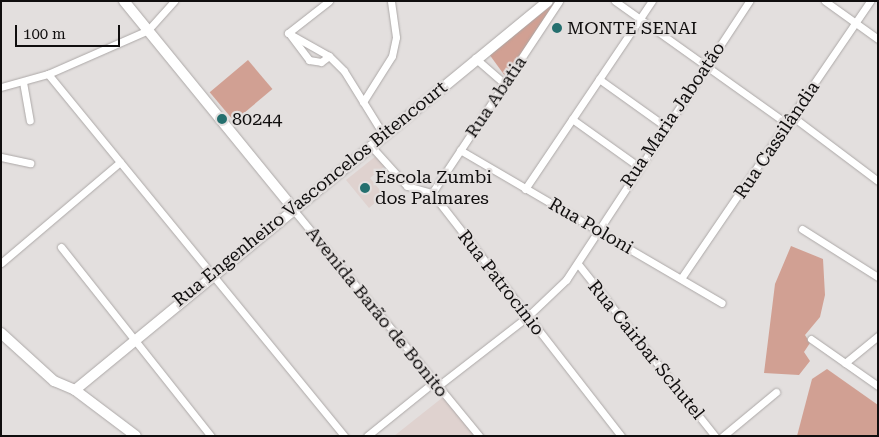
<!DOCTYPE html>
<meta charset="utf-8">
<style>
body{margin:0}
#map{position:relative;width:879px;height:437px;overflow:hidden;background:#e3dfde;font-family:"Roboto Serif",serif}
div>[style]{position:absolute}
.built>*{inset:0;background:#dfd2cf}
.green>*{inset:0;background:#d1a093;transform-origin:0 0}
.roads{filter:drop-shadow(0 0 1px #aca8a7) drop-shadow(0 0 1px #aca8a7)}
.street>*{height:7px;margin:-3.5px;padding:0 3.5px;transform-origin:3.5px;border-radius:3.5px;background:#fff}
.secondary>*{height:10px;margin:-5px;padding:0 5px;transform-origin:5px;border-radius:5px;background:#fff}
.dots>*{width:14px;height:14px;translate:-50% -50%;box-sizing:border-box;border:2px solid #e3dfde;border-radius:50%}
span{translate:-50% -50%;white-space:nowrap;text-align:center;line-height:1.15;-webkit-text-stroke:4.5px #e3dfde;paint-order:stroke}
.poi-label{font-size:18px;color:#100e0e}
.left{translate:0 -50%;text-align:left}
.street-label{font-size:18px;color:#100e0e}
.frame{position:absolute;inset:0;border:2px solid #100e0e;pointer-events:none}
.scale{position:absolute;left:15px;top:25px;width:105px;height:22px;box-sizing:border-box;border:2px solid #100e0e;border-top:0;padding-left:6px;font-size:15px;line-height:18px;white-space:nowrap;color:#100e0e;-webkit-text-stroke:4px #e3dfde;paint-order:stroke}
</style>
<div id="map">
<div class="built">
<i style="clip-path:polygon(376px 156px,385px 166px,370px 178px,384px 195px,369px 208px,346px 180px)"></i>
<i style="clip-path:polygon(447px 394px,481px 436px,394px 436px)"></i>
</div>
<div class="green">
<i style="clip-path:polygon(557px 1px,506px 77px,505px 76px,489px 54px)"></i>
<i style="left:248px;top:60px;width:38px;height:50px;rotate:50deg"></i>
<i style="clip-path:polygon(791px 246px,823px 259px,825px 295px,820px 317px,805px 335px,810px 343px,804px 352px,810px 361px,799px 375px,764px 373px,775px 284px)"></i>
<i style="clip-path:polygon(827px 369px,878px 405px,878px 436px,797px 436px,812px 379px)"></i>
</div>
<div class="roads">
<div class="street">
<i style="left:329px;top:1px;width:52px;rotate:142deg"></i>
<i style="left:288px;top:33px;width:47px;rotate:29.3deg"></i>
<i style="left:329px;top:56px;width:21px;rotate:45deg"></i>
<i style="left:344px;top:71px;width:74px;rotate:58.2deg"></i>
<i style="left:615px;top:1px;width:214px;rotate:35.5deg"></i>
<i style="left:825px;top:1px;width:65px;rotate:35.6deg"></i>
<i style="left:291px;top:36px;width:30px;rotate:53deg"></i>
<i style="left:309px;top:60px;width:12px;rotate:9deg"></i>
<i style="left:321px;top:62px;width:10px;rotate:-37deg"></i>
<i style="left:475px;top:58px;width:40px;rotate:41deg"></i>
<i style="left:48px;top:74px;width:468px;rotate:50.7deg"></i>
<i style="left:599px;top:79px;width:81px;rotate:35.5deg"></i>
<i style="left:23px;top:82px;width:39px;rotate:80deg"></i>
<i style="left:1px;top:87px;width:49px;rotate:-15.5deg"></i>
<i style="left:48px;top:74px;width:109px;rotate:-23.7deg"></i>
<i style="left:148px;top:30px;width:39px;rotate:-48deg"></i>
<i style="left:363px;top:102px;width:54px;rotate:-57.8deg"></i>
<i style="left:392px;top:56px;width:19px;rotate:-78deg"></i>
<i style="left:396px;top:37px;width:36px;rotate:-98deg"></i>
<i style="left:793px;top:117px;width:106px;rotate:37deg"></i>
<i style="left:572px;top:119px;width:81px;rotate:35.5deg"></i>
<i style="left:370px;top:145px;width:55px;rotate:47.9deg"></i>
<i style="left:407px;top:186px;width:26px;rotate:16deg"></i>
<i style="left:432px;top:193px;width:308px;rotate:52.1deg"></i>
<i style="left:460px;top:150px;width:303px;rotate:30.3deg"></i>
<i style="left:1px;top:157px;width:30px;rotate:12deg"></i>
<i style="left:525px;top:189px;width:227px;rotate:-56deg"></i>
<i style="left:432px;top:193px;width:230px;rotate:-56.5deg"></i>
<i style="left:292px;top:208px;width:295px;rotate:50.6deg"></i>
<i style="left:802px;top:229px;width:90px;rotate:32.3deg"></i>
<i style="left:61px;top:247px;width:241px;rotate:51.6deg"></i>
<i style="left:1px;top:263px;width:156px;rotate:-40.3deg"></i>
<i style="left:578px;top:264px;width:220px;rotate:51.5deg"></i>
<i style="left:682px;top:277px;width:334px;rotate:-55.7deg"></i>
<i style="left:811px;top:339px;width:82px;rotate:35deg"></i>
<i style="left:845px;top:363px;width:43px;rotate:-39.3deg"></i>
<i style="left:438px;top:386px;width:113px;rotate:-37.8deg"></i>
<i style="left:527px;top:317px;width:54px;rotate:-43.5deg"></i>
<i style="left:566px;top:280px;width:334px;rotate:-56.7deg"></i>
<i style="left:367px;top:436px;width:86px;rotate:-38.9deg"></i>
<i style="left:723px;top:436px;width:69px;rotate:-39.7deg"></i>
</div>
<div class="secondary">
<i style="left:124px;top:1px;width:266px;rotate:50.8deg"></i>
<i style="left:1px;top:333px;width:72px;rotate:42.2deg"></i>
<i style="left:54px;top:381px;width:23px;rotate:23deg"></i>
<i style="left:75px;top:390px;width:76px;rotate:37deg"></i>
<i style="left:75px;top:390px;width:612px;rotate:-39.43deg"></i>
</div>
</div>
<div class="dots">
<i style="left:557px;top:28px;background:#246f6e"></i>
<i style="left:222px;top:119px;background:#246f6e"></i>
<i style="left:365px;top:188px;background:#246f6e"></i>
</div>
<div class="poi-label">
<span class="left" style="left:567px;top:28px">MONTE SENAI</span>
<span class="left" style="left:232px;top:119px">80244</span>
<span class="left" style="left:375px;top:188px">Escola Zumbi<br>dos Palmares</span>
</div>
<div class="street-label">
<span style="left:496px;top:97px;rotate:-56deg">Rua Abatia</span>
<span style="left:673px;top:115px;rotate:-56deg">Rua Maria Jaboatão</span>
<span style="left:777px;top:140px;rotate:-56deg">Rua Cassilândia</span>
<span style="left:310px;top:194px;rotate:-39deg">Rua Engenheiro Vasconcelos Bitencourt</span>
<span style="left:591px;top:226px;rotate:30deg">Rua Poloni</span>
<span style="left:501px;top:283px;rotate:52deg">Rua Patrocínio</span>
<span style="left:377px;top:312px;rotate:51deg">Avenida Barão de Bonito</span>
<span style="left:646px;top:350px;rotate:51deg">Rua Cairbar Schutel</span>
</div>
<div class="frame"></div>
<div class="scale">100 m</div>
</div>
